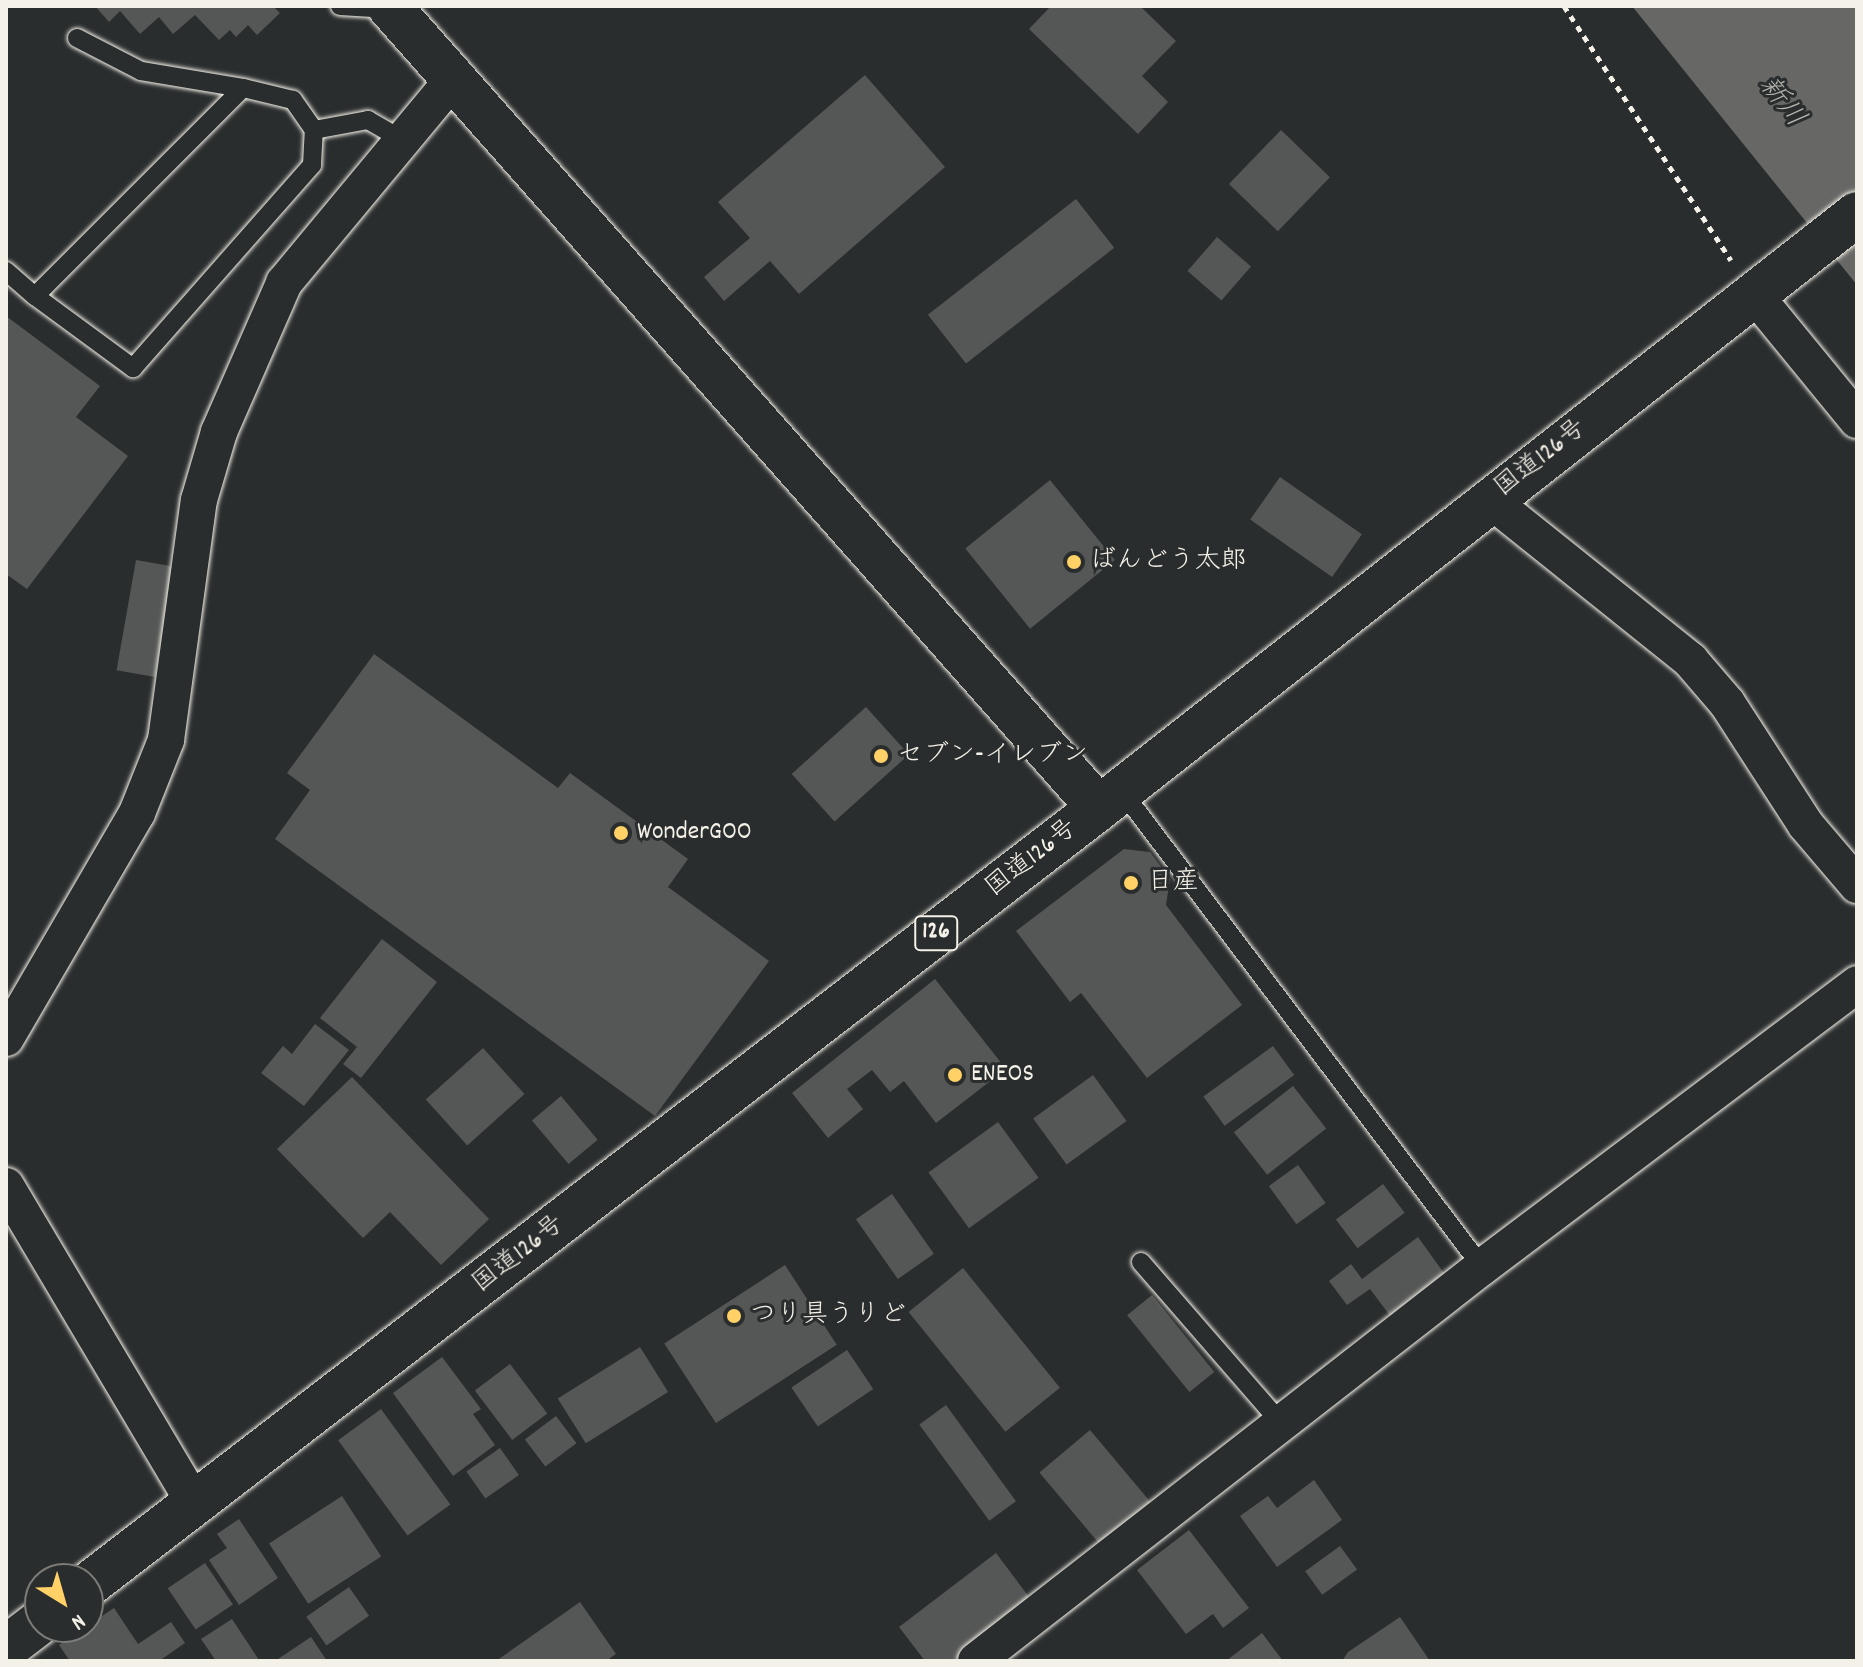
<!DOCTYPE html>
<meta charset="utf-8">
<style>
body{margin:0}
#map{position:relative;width:1863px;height:1667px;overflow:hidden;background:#2a2d2e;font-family:Dekko,"Klee One",sans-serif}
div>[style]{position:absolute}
.water>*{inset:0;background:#676866}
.building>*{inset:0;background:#555756;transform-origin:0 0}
.path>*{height:5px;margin-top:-2.5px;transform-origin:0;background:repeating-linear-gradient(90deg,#f4f1e8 0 6px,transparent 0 12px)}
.roads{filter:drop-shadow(0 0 2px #f4f1e8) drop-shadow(0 0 2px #f4f1e8)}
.service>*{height:18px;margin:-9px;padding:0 9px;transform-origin:9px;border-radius:9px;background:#2a2d2e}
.minor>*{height:36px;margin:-18px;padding:0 18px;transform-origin:18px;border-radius:18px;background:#2a2d2e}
.tertiary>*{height:44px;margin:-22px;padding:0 22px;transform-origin:22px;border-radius:22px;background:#2a2d2e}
.trunk>*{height:44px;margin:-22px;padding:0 22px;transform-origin:22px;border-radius:22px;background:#2a2d2e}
.dots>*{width:22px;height:22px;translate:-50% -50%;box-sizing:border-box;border:4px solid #2a2d2e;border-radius:50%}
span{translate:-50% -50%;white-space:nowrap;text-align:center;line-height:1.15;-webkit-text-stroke:6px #2a2d2e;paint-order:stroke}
.shield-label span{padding:2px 6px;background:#2a2d2e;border:2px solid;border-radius:6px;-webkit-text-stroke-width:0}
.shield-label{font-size:24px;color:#f4f1e8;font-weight:700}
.street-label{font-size:26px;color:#f4f1e8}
.poi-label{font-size:26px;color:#f4f1e8}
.left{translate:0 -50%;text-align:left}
.water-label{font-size:28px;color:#b5b3ae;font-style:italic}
.frame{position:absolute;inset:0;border:8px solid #f4f1e8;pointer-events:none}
.north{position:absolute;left:24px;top:1563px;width:80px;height:80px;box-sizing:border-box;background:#2a2d2e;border:2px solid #7b7b78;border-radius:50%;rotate:143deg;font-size:22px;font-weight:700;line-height:32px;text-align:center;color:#f4f1e8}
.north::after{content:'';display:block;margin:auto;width:28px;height:36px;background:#ffd166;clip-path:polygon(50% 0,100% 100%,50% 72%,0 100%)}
</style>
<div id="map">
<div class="water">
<i style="clip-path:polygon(1632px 6px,1857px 6px,1857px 285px)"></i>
</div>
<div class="building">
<i style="clip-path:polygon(95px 6px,273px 6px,280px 13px,257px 35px,248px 25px,236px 37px,230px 30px,219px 40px,195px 15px,173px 34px,159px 17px,140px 34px,120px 11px,109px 22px)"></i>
<i style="clip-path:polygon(1051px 6px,1140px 6px,1176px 41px,1142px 76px,1168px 102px,1138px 134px,1029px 29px)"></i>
<i style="clip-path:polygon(865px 75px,945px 167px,799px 294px,770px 261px,724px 301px,704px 277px,750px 238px,718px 202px)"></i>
<i style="left:1281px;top:130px;width:68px;height:75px;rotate:44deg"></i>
<i style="left:1076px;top:199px;width:62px;height:188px;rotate:52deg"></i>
<i style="left:1217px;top:237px;width:45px;height:45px;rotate:41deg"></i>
<i style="clip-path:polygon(6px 316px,100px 386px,76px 417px,128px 456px,27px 589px,6px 574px)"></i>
<i style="left:1280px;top:477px;width:100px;height:52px;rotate:35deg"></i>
<i style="left:1050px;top:480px;width:103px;height:109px;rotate:51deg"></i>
<i style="left:136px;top:560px;width:39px;height:112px;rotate:10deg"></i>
<i style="clip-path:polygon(374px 654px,558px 788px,570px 773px,688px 859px,668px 887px,769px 961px,655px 1116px,275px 839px,310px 790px,287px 773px)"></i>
<i style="left:866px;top:707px;width:64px;height:100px;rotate:48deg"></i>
<i style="clip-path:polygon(1124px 849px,1150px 852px,1170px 879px,1166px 905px,1242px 1005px,1147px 1078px,1081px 993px,1070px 1002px,1016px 931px)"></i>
<i style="clip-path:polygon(382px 939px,437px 982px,361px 1078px,343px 1064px,357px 1047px,320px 1018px)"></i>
<i style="clip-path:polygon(935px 979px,1006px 1069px,936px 1123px,904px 1081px,890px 1092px,872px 1070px,847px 1089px,863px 1109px,828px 1138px,792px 1093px)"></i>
<i style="clip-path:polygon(315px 1024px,349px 1050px,304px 1106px,261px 1073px,283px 1046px,292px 1054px)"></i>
<i style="left:1273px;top:1046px;width:36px;height:86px;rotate:54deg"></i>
<i style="left:483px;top:1048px;width:62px;height:77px;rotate:48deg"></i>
<i style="left:1093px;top:1075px;width:57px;height:74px;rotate:54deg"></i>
<i style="clip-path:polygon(352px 1077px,489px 1219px,441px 1265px,390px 1212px,363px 1238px,277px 1149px)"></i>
<i style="left:1293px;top:1086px;width:54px;height:75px;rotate:52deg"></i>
<i style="left:561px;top:1096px;width:57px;height:38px;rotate:50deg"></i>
<i style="left:998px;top:1122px;width:69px;height:86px;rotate:54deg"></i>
<i style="left:1298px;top:1165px;width:47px;height:36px;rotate:54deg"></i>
<i style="left:1383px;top:1184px;width:36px;height:59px;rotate:53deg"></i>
<i style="left:892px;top:1194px;width:73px;height:44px;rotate:55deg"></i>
<i style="clip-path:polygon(1418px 1237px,1446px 1276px,1391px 1317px,1370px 1289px,1347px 1305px,1329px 1281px,1351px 1264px,1362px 1279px)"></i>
<i style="left:785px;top:1265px;width:95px;height:144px;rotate:57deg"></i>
<i style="left:963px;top:1268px;width:154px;height:70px;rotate:51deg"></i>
<i style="left:1152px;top:1295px;width:99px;height:32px;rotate:51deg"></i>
<i style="left:640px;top:1347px;width:53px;height:97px;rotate:58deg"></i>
<i style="left:847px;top:1350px;width:47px;height:67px;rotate:56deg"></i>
<i style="clip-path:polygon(442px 1357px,481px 1409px,473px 1414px,495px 1445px,453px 1476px,393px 1393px)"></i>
<i style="left:510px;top:1364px;width:62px;height:44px;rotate:53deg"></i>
<i style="left:946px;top:1405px;width:119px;height:33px;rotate:54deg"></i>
<i style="left:381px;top:1409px;width:118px;height:53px;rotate:54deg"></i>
<i style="left:556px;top:1416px;width:34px;height:39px;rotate:53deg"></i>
<i style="left:1090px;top:1430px;width:97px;height:66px;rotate:50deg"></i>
<i style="left:500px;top:1448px;width:33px;height:41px;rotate:55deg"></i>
<i style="clip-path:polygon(1314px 1480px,1342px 1520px,1277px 1567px,1240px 1516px,1268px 1496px,1277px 1508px)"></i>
<i style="left:342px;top:1496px;width:72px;height:87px;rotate:57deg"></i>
<i style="clip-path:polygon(239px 1519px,278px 1578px,239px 1605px,209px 1560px,227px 1548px,217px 1534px)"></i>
<i style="clip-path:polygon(1189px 1530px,1249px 1608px,1223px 1628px,1213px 1614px,1186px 1634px,1137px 1570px)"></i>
<i style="left:1340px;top:1546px;width:29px;height:43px;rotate:54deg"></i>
<i style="clip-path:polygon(996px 1553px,1032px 1601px,954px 1661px,925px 1661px,899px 1627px)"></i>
<i style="left:205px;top:1563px;width:50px;height:45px;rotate:56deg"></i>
<i style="left:349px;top:1587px;width:35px;height:52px;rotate:55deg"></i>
<i style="clip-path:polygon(580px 1602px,616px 1654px,606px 1661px,496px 1661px)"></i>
<i style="clip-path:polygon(114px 1608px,138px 1644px,171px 1622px,185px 1643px,159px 1661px,70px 1661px,59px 1645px)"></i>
<i style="clip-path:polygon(1400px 1617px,1430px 1661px,1342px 1661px,1348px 1652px)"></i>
<i style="clip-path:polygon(232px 1619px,259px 1660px,258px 1661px,216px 1661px,201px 1639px)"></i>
<i style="clip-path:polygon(1262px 1633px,1283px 1661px,1226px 1661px)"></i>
<i style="clip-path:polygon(311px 1637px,327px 1661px,275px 1661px)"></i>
</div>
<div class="path">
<i style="left:1564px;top:6px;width:304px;rotate:56.7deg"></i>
</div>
<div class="roads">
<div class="service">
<i style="left:340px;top:6px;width:49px;rotate:3.5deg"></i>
<i style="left:77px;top:38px;width:72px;rotate:27.3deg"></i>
<i style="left:141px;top:71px;width:103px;rotate:9.5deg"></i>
<i style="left:314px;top:130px;width:55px;rotate:-10.5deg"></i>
<i style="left:368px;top:120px;width:39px;rotate:30deg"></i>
<i style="left:6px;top:271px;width:38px;rotate:41deg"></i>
<i style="left:35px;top:296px;width:122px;rotate:36.3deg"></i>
<i style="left:133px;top:368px;width:271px;rotate:-48.6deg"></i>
<i style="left:312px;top:165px;width:35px;rotate:-87deg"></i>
<i style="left:314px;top:130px;width:37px;rotate:-125deg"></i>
<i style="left:293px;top:100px;width:51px;rotate:-166.5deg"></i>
<i style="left:243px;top:88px;width:294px;rotate:135deg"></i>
<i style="left:1121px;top:790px;width:598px;rotate:52.88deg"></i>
<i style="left:1141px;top:1262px;width:215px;rotate:49deg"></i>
</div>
<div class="minor">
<i style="left:1754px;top:294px;width:163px;rotate:50.7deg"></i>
<i style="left:1489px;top:499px;width:258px;rotate:38.7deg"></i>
<i style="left:1690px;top:660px;width:57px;rotate:49.3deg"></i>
<i style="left:1727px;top:703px;width:145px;rotate:57.1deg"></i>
<i style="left:1806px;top:825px;width:79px;rotate:49.6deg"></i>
<i style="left:6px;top:1038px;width:260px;rotate:-59.8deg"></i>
<i style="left:137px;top:813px;width:79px;rotate:-68.3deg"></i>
<i style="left:166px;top:740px;width:242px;rotate:-82.2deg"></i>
<i style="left:199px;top:500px;width:71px;rotate:-73.6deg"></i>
<i style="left:219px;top:432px;width:163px;rotate:-66.4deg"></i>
<i style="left:284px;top:283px;width:266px;rotate:-50.3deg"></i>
<i style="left:6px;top:1186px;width:370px;rotate:59.3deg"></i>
<i style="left:976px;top:1661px;width:641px;rotate:-37.91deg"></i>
<i style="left:1482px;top:1267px;width:470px;rotate:-37deg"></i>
</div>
<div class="tertiary">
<i style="left:389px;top:6px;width:1071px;rotate:48.48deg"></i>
</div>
<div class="trunk">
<i style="left:88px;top:1585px;width:1275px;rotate:-37.54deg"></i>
<i style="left:1099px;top:808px;width:963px;rotate:-38.08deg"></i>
<i style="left:6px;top:1648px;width:43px;rotate:-37.4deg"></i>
</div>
</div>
<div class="dots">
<i style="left:1074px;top:562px;background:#ffd166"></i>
<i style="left:881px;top:756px;background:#ffd166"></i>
<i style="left:621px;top:833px;background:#ffd166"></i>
<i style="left:1131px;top:883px;background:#ffd166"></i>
<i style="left:955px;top:1075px;background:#ffd166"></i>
<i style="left:734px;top:1316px;background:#ffd166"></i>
</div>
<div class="shield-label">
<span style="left:936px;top:933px">126</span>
</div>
<div class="street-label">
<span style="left:1541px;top:459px;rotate:-38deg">国道126号</span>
<span style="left:1032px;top:859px;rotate:-38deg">国道126号</span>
<span style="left:519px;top:1255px;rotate:-38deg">国道126号</span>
</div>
<div class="poi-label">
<span class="left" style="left:1090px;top:562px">ばんどう太郎</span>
<span class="left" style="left:897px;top:756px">セブン-イレブン</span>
<span class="left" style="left:637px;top:833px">WonderGOO</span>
<span class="left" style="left:1147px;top:883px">日産</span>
<span class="left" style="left:971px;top:1075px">ENEOS</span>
<span class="left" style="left:750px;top:1316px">つり具うりど</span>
</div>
<div class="water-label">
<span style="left:1780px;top:103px;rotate:52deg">新川</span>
</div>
<div class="frame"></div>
<div class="north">N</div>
</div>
